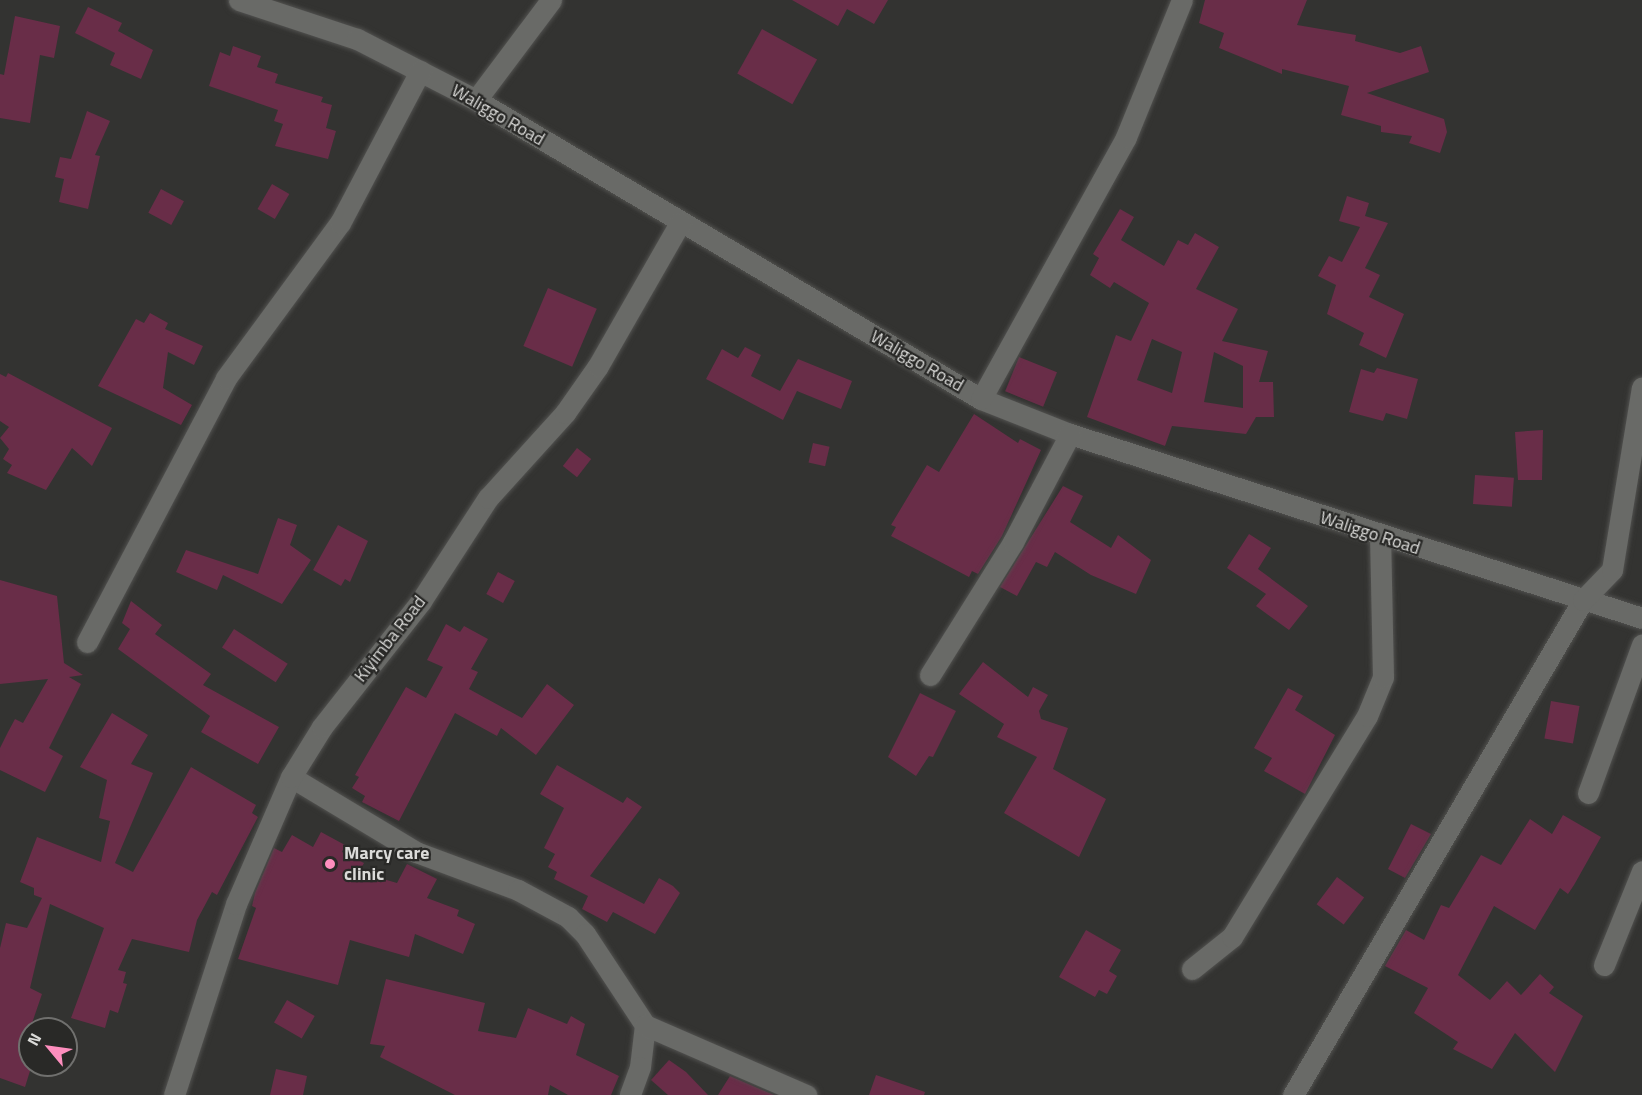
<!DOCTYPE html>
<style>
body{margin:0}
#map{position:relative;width:1642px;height:1095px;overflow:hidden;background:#333331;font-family:"Titillium Web",sans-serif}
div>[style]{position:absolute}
.building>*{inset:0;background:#692d48;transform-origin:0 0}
.roads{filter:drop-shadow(0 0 2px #51514f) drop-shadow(0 0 2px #51514f)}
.minor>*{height:21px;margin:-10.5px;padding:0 10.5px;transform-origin:10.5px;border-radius:10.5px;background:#696a67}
.dots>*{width:16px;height:16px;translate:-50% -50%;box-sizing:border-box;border:3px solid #292927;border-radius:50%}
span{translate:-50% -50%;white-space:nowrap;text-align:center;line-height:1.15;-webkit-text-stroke:4.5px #292927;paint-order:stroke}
.street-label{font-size:18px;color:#dbdbd9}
.poi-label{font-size:18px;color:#dbdbd9;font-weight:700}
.left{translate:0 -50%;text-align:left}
.north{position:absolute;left:18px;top:1017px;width:60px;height:60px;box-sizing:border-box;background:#292927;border:2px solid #70706e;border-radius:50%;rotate:299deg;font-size:16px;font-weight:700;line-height:24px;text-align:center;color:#dbdbd9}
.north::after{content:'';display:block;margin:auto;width:21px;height:27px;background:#fe8ebe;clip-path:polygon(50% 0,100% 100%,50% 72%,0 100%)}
</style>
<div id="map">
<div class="building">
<i style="clip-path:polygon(792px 0,888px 0,874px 24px,847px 9px,838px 26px)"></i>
<i style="clip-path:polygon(1205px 0,1307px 0,1297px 25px,1356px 35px,1355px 41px,1400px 53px,1421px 46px,1429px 72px,1367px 93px,1444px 119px,1447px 132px,1440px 153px,1409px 143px,1412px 136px,1381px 132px,1381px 126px,1341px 115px,1349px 86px,1282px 69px,1282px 74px,1219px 48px,1224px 33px,1199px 23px)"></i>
<i style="clip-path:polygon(88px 7px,122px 23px,118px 31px,153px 50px,141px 79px,110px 65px,115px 53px,75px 33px)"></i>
<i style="clip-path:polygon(15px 16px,60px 26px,54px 58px,40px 55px,30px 123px,0 118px,0 74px,4px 75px)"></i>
<i style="left:762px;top:29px;width:63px;height:51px;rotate:29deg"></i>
<i style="clip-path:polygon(233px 46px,261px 56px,257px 67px,278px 74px,275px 83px,323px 97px,321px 102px,332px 105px,326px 128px,336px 131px,328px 159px,275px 146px,283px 124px,274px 121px,278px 110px,209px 86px,220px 52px,230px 56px)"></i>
<i style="clip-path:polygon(87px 111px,110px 121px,95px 155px,100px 156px,88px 209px,59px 202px,64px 179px,55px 177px,60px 157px,71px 159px)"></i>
<i style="left:272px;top:184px;width:20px;height:29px;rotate:30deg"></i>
<i style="left:161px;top:189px;width:26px;height:27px;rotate:28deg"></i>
<i style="clip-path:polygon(1347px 196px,1369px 203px,1365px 216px,1388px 223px,1365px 268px,1380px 275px,1369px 297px,1404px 314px,1386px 358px,1359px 345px,1364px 333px,1327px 314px,1336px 285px,1318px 276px,1329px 256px,1342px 262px,1360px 227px,1339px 221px)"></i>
<i style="clip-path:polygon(evenodd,1120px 209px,1134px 217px,1121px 240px,1164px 266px,1178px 240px,1188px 245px,1195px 233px,1219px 247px,1196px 289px,1238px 309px,1222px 341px,1268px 351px,1259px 382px,1273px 382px,1274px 417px,1256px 417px,1246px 434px,1172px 426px,1165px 446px,1087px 417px,1116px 335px,1131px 341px,1149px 303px,1114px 282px,1110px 288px,1090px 275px,1099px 258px,1093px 254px,1120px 209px,1152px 339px,1182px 352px,1172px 393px,1137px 380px,1152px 339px,1120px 209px,1214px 352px,1243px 366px,1243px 408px,1204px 402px,1214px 352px)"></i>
<i style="left:548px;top:288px;width:53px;height:63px;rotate:23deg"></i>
<i style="clip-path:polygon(150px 313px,168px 323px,165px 329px,203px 346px,194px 365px,168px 352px,163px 388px,192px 405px,181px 425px,98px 386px,136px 319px,144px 323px)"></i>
<i style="clip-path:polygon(745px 347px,761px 355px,751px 376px,780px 391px,798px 359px,852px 381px,841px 409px,797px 391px,783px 420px,706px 379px,722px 349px,738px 358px)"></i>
<i style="left:1019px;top:357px;width:41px;height:37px;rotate:22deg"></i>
<i style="clip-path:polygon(1377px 368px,1418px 379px,1407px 419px,1386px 413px,1383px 421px,1349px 412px,1361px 369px,1374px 373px)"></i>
<i style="clip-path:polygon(8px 373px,112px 428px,92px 466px,72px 448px,46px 490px,7px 473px,12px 465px,3px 459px,9px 449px,0 438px,9px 427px,0 421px,0 374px,6px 377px)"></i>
<i style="clip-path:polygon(974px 414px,1018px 443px,1020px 439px,1041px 450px,1002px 536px,978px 574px,972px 571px,969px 577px,891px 536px,896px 527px,891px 525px,927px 465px,939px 472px)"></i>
<i style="clip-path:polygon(1543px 430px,1542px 480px,1518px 480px,1515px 432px)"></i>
<i style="left:813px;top:443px;width:17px;height:20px;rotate:13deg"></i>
<i style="left:577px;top:448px;width:18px;height:23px;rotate:38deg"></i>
<i style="left:1475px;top:475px;width:39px;height:29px;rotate:4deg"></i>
<i style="clip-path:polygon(1063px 486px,1083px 496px,1070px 522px,1111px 548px,1118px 535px,1151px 560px,1136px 594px,1091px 575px,1055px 552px,1047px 567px,1036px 562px,1017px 596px,1000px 587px)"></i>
<i style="clip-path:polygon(278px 518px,297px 525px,290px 545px,311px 560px,282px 604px,223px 575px,217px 590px,176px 572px,186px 550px,258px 574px)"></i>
<i style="clip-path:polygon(338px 525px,368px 541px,350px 582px,345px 579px,341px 586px,313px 570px)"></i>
<i style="clip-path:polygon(1249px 534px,1271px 548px,1258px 569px,1308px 606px,1289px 630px,1256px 606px,1266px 594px,1227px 568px)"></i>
<i style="left:498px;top:572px;width:19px;height:25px;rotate:28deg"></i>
<i style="clip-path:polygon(0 580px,57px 596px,64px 663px,83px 675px,69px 677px,81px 684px,49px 748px,63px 756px,45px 792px,0 770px,0 748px,8px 732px,15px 719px,23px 723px,48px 679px,0 684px)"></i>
<i style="clip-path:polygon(131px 601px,162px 625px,155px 634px,211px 674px,203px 685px,279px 727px,258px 764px,201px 732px,210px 716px,118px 649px,130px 629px,122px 623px)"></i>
<i style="clip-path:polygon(446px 624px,460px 632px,464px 626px,488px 639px,471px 669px,478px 672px,469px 689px,522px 718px,547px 684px,574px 705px,536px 755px,501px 728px,497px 736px,455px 713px,399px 821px,362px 802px,365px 796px,352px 788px,359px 777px,355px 775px,406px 687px,426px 698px,443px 667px,427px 660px)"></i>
<i style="left:234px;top:629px;width:64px;height:22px;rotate:33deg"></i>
<i style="clip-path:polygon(983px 662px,1028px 697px,1033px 687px,1048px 695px,1039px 711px,1041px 719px,1068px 728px,1053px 769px,1106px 799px,1079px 857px,1004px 813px,1037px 757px,997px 737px,1004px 724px,959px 694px)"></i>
<i style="clip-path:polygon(1288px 688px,1303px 696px,1295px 710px,1335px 735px,1305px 794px,1264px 771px,1272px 758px,1254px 748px)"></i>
<i style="clip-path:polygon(920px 693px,956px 711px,933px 757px,929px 756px,916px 776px,888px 757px)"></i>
<i style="left:1551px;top:701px;width:29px;height:38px;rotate:10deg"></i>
<i style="clip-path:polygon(112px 713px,148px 735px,131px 764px,153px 773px,115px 863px,133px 872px,191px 767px,256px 805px,252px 813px,258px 817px,217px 895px,212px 892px,197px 920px,189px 952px,132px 939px,118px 970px,126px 972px,123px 983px,127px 984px,118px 1013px,110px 1010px,105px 1028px,71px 1018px,104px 928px,50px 904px,30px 988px,42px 994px,30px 1029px,30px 1071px,25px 1087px,0 1078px,0 948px,6px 923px,27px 928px,42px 898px,34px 895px,34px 888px,20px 882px,37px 837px,101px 862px,110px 821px,99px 818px,107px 780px,80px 767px)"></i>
<i style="clip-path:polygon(557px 765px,623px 803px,627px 797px,642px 807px,590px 876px,644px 904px,659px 878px,673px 886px,680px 893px,655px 934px,613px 912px,607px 922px,582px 909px,588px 896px,554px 879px,557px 872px,548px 867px,555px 854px,544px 848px,564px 808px,540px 794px)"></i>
<i style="clip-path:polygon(1563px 815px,1601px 837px,1574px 885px,1568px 894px,1560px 888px,1535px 930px,1494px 906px,1458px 975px,1490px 1000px,1507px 981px,1521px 995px,1540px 974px,1554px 987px,1549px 993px,1583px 1016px,1555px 1072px,1515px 1033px,1492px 1069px,1453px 1049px,1458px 1042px,1414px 1013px,1428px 988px,1385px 966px,1406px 930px,1424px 940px,1441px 905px,1449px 908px,1481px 855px,1501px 865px,1530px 819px,1552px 834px)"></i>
<i style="clip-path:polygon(1411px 824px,1431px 834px,1405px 878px,1388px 869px)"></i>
<i style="clip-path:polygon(321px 832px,345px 845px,342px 852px,364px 863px,359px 872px,397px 883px,407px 864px,437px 879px,427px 898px,459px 910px,457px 916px,475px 924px,463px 954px,415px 934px,409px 957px,350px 940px,338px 985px,238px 959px,256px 908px,252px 906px,255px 893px,274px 848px,282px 852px,292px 835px,313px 847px)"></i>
<i style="left:1337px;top:877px;width:34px;height:34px;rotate:37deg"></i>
<i style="clip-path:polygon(1086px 930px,1121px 950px,1109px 971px,1117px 976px,1107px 994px,1099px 990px,1095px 997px,1059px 977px)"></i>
<i style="clip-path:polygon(386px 979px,485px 1003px,478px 1031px,516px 1038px,528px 1008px,567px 1024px,571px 1016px,585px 1024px,576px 1055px,619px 1076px,611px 1095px,568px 1095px,550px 1085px,548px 1095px,455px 1095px,380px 1057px,385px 1046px,370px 1044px)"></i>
<i style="left:287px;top:1000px;width:32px;height:26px;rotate:30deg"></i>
<i style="clip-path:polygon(669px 1060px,686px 1072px,708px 1095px,668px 1095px,651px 1080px)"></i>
<i style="clip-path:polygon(276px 1069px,307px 1076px,303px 1095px,270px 1095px)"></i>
<i style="clip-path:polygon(876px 1075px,925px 1092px,924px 1095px,869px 1095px)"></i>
<i style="clip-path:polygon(730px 1076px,774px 1095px,718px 1095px)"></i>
</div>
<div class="roads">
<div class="minor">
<i style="left:239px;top:0;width:124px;rotate:18.3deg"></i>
<i style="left:357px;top:39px;width:134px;rotate:27.1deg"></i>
<i style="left:476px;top:100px;width:587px;rotate:30.63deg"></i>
<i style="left:981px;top:399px;width:96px;rotate:21.5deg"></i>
<i style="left:1070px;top:434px;width:601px;rotate:17.83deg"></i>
<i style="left:476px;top:100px;width:125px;rotate:-53.1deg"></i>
<i style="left:981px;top:399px;width:299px;rotate:-61deg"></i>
<i style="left:1126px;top:137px;width:148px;rotate:-67.8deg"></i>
<i style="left:87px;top:642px;width:298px;rotate:-62.2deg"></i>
<i style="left:226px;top:378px;width:192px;rotate:-53.7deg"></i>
<i style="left:340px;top:223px;width:172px;rotate:-62.2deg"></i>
<i style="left:930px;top:675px;width:157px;rotate:-58deg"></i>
<i style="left:1013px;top:542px;width:122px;rotate:-62.2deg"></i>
<i style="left:291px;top:777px;width:146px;rotate:31deg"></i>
<i style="left:416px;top:852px;width:109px;rotate:20.4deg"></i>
<i style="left:518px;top:890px;width:57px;rotate:28.4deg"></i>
<i style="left:568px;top:917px;width:24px;rotate:45deg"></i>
<i style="left:585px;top:934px;width:109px;rotate:56.6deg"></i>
<i style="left:645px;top:1025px;width:42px;rotate:96.8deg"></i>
<i style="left:640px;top:1067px;width:30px;rotate:110deg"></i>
<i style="left:1588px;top:793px;width:158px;rotate:-70deg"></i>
<i style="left:1604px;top:965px;width:101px;rotate:-68deg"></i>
<i style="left:1192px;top:969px;width:51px;rotate:-38.7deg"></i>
<i style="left:1232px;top:937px;width:259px;rotate:-58.6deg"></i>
<i style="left:1367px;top:716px;width:42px;rotate:-67.7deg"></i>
<i style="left:1383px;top:677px;width:141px;rotate:-91.2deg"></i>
<i style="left:645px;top:1025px;width:176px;rotate:23.5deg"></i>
<i style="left:174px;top:1095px;width:201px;rotate:-72deg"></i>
<i style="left:236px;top:904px;width:138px;rotate:-66.6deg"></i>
<i style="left:291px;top:777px;width:59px;rotate:-58.2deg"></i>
<i style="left:322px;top:727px;width:160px;rotate:-51.8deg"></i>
<i style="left:421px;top:601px;width:123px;rotate:-57deg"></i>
<i style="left:488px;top:498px;width:115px;rotate:-47.8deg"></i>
<i style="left:565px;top:413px;width:57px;rotate:-54.9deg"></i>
<i style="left:598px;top:366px;width:165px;rotate:-60.2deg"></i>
<i style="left:1293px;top:1095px;width:574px;rotate:-59.64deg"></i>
<i style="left:1583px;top:600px;width:42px;rotate:-46deg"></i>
<i style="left:1612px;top:570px;width:185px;rotate:-80.7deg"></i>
</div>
</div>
<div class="dots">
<i style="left:330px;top:864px;background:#fe8ebe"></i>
</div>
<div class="street-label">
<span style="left:498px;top:115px;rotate:30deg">Waliggo Road</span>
<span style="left:917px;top:361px;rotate:30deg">Waliggo Road</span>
<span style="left:1370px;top:533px;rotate:18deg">Waliggo Road</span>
<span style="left:390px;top:639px;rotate:-52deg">Kiyimba Road</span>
</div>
<div class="poi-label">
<span class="left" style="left:344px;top:864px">Marcy care<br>clinic</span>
</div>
<div class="north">N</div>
</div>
